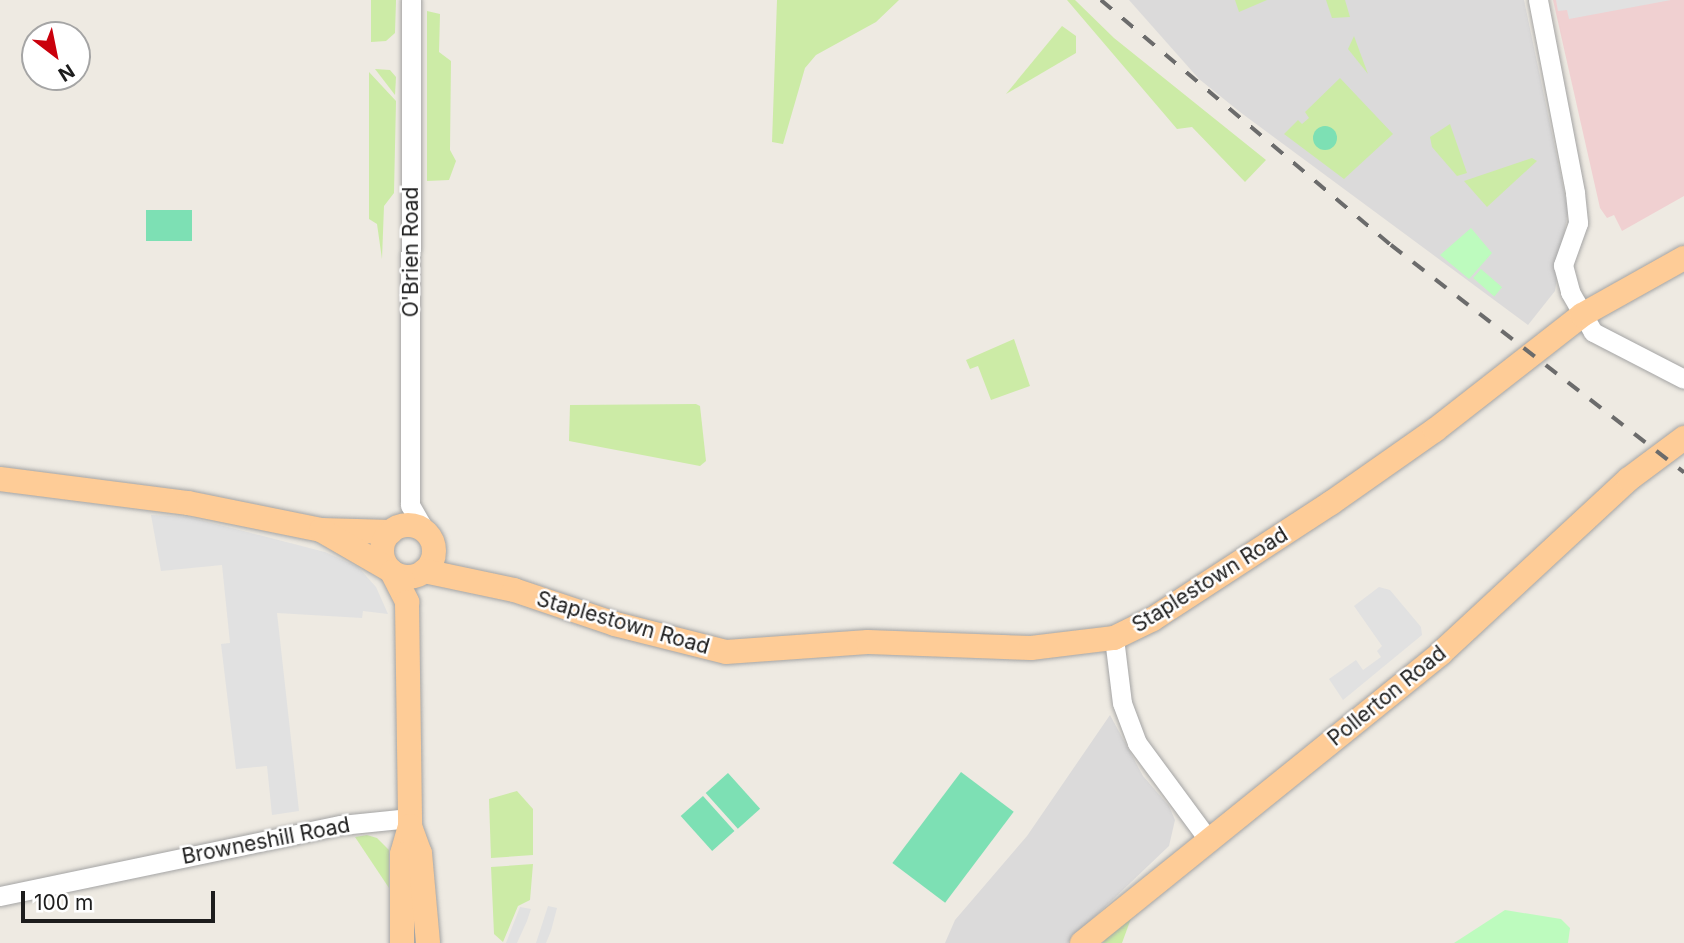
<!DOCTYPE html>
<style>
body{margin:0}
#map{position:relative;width:1684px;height:943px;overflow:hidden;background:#eeeae2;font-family:Inter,sans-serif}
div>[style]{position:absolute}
.residential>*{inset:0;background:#dbdada}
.commercial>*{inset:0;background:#f0d0d1}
.grass>*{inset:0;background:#cceba6}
.park>*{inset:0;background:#bdfbbe;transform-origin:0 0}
.pitch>*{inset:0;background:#7de0b4;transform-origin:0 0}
.round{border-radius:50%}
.parking>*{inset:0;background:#e1e1e1}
.roads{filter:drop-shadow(0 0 2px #a4a4a4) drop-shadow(0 0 2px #a4a4a4)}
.minor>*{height:19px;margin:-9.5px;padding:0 9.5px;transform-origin:9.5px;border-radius:9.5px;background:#fff}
.major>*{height:24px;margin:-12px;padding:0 12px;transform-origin:12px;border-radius:12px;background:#fecc97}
.major>.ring{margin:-12px;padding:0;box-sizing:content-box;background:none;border:24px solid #fecc97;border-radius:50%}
.rail>*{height:3.5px;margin-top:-1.75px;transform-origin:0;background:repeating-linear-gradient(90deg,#6b6b6b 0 14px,transparent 0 28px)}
span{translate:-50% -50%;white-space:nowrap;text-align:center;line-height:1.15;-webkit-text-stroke:5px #fff;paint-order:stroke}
.street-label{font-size:21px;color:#1d1d1d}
.north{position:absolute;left:21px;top:21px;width:70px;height:70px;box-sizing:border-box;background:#fff;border:2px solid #a5a5a5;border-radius:50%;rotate:148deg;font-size:19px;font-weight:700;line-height:28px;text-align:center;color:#1d1d1d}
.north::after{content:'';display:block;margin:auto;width:24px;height:32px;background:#ca000c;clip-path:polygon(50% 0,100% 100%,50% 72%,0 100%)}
.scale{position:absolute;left:21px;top:891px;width:194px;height:32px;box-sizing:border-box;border:4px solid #1d1d1d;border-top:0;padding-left:9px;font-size:21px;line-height:24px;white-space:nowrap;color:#1d1d1d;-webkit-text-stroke:5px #fff;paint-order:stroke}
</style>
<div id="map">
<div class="residential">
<i style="clip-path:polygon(1129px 0,1524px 0,1568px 210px,1555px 291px,1528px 325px,1240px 112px,1199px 79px)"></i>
<i style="clip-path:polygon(1110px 715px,1143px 776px,1169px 806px,1175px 820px,1169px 846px,1067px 943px,945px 943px,955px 920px,1027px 836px)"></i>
</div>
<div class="commercial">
<i style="clip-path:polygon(1553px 0,1684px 0,1684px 196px,1622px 231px,1614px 215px,1607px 218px,1600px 208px)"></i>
</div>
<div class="grass">
<i style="clip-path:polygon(371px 0,396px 0,395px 33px,386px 41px,371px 42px)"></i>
<i style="clip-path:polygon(777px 0,899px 0,876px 22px,816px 55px,805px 68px,783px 144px,772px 142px)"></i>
<i style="clip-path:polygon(1067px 0,1075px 0,1114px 38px,1266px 160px,1245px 182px,1192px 127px,1177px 129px)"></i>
<i style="clip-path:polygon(1235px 0,1267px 0,1239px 12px)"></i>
<i style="clip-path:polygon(1326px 0,1345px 0,1350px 17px,1332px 18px)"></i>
<i style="clip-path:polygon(427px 11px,440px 14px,439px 52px,451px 61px,450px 150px,456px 161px,449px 180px,427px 181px)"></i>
<i style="clip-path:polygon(1062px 26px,1076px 36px,1076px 53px,1006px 94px)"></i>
<i style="clip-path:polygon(1354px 36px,1368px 74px,1348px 49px)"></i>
<i style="clip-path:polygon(375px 69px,390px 70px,396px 77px,395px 95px)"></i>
<i style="clip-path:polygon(369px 72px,396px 101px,394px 193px,384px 206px,382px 259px,377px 224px,369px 219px)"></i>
<i style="clip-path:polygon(1340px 78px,1393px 134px,1344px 179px,1284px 134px,1298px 120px,1302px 124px,1309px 118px,1305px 112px)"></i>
<i style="clip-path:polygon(1450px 124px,1467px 173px,1457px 176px,1432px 147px,1430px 137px)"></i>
<i style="clip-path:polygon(1532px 158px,1537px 161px,1487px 207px,1464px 181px)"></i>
<i style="clip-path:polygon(1014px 339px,1030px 386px,991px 400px,978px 366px,970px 369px,966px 360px)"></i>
<i style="clip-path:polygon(696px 404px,700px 406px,706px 461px,700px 466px,569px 441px,570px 405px)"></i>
<i style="clip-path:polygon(517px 791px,533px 809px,533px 855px,491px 858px,489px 799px)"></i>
<i style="clip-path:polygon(367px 835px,377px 838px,389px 850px,389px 888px,355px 837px)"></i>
<i style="clip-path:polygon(533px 864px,530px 900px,518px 906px,503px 942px,494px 934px,491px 867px)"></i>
<i style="clip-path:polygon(1133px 913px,1122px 943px,1103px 943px,1107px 937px)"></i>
</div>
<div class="park">
<i style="clip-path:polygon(1471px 228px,1492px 253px,1469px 279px,1440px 255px)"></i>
<i style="left:1481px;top:269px;width:28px;height:12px;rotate:41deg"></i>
<i style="clip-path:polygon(1505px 910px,1561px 919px,1570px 928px,1568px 943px,1454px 943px)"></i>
</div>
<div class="pitch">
<i class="round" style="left:1313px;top:126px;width:24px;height:24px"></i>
<i style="left:146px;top:210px;width:46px;height:31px"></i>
<i style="left:961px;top:772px;width:66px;height:114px;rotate:37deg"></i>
<i style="left:728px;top:773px;width:48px;height:30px;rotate:48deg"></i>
<i style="left:703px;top:796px;width:47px;height:30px;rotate:48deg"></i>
</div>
<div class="parking">
<i style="clip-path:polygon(1556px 0,1671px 0,1569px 19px,1567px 10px,1558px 11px)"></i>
<i style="clip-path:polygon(151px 515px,188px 517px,325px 552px,358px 567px,376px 587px,388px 614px,363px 611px,362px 618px,277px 613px,299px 811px,272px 815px,267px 766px,236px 769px,221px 644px,230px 643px,222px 565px,161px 571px)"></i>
<i style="clip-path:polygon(1379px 587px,1390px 590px,1421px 627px,1422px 635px,1343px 700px,1329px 679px,1356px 660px,1363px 670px,1381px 657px,1377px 651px,1382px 646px,1354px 606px)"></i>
<i style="clip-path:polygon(548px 906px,557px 908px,551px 931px,546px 943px,536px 943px)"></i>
<i style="clip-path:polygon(520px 907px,531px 909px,527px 921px,517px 943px,506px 943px)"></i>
</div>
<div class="roads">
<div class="minor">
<i style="left:411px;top:0;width:505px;rotate:90.11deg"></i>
<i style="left:410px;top:505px;width:32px;rotate:60deg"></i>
<i style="left:1538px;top:0;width:197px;rotate:79.1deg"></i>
<i style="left:1575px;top:193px;width:30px;rotate:84deg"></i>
<i style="left:1578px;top:223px;width:45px;rotate:109.7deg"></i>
<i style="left:1563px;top:265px;width:28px;rotate:75deg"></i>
<i style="left:1570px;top:292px;width:46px;rotate:60.1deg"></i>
<i style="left:1593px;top:332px;width:102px;rotate:27.3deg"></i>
<i style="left:1114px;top:638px;width:65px;rotate:83deg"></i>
<i style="left:1122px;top:703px;width:43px;rotate:69.4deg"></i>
<i style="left:1137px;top:743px;width:118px;rotate:53.6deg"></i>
<i style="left:0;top:896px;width:348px;rotate:-11.8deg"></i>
<i style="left:341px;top:825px;width:69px;rotate:-5.8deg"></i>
</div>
<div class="major">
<i style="left:0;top:479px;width:190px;rotate:7.3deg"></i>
<i style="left:188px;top:503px;width:136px;rotate:11.5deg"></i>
<i style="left:321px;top:530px;width:70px;rotate:1.6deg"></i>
<i class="ring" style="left:382px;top:525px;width:28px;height:28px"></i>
<i style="left:321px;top:530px;width:80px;rotate:30.1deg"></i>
<i style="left:424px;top:571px;width:92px;rotate:11.9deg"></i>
<i style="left:514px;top:590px;width:107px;rotate:18.6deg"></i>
<i style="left:615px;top:624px;width:114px;rotate:14.2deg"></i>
<i style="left:726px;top:652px;width:142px;rotate:-4deg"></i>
<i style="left:868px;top:642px;width:163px;rotate:2.1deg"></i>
<i style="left:1031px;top:648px;width:84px;rotate:-6.9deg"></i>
<i style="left:1114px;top:638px;width:43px;rotate:-26deg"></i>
<i style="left:1153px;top:619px;width:212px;rotate:-33.1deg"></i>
<i style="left:1331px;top:503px;width:127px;rotate:-35.1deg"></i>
<i style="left:1435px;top:430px;width:187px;rotate:-38deg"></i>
<i style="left:1582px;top:315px;width:117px;rotate:-29.2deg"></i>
<i style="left:392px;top:572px;width:34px;rotate:63deg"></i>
<i style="left:407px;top:602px;width:224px;rotate:89.2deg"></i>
<i style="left:410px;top:826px;width:29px;rotate:106deg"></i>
<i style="left:402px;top:854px;width:89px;rotate:90deg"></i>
<i style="left:410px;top:826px;width:29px;rotate:70deg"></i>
<i style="left:420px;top:853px;width:90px;rotate:84.9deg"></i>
<i style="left:1082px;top:943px;width:461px;rotate:-38.9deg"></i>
<i style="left:1441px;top:653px;width:256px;rotate:-42.8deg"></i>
<i style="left:1629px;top:479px;width:69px;rotate:-36.7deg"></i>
</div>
</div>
<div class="rail">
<i style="left:1101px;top:0;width:380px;rotate:40.2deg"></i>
<i style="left:1391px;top:245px;width:371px;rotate:37.8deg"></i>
</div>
<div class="street-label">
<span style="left:411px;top:252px;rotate:-90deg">O'Brien Road</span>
<span style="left:1210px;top:580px;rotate:-32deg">Staplestown Road</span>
<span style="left:623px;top:623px;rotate:16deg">Staplestown Road</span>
<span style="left:1387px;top:696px;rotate:-39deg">Pollerton Road</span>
<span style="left:266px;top:841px;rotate:-11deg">Browneshill Road</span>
</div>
<div class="north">N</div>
<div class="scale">100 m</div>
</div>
